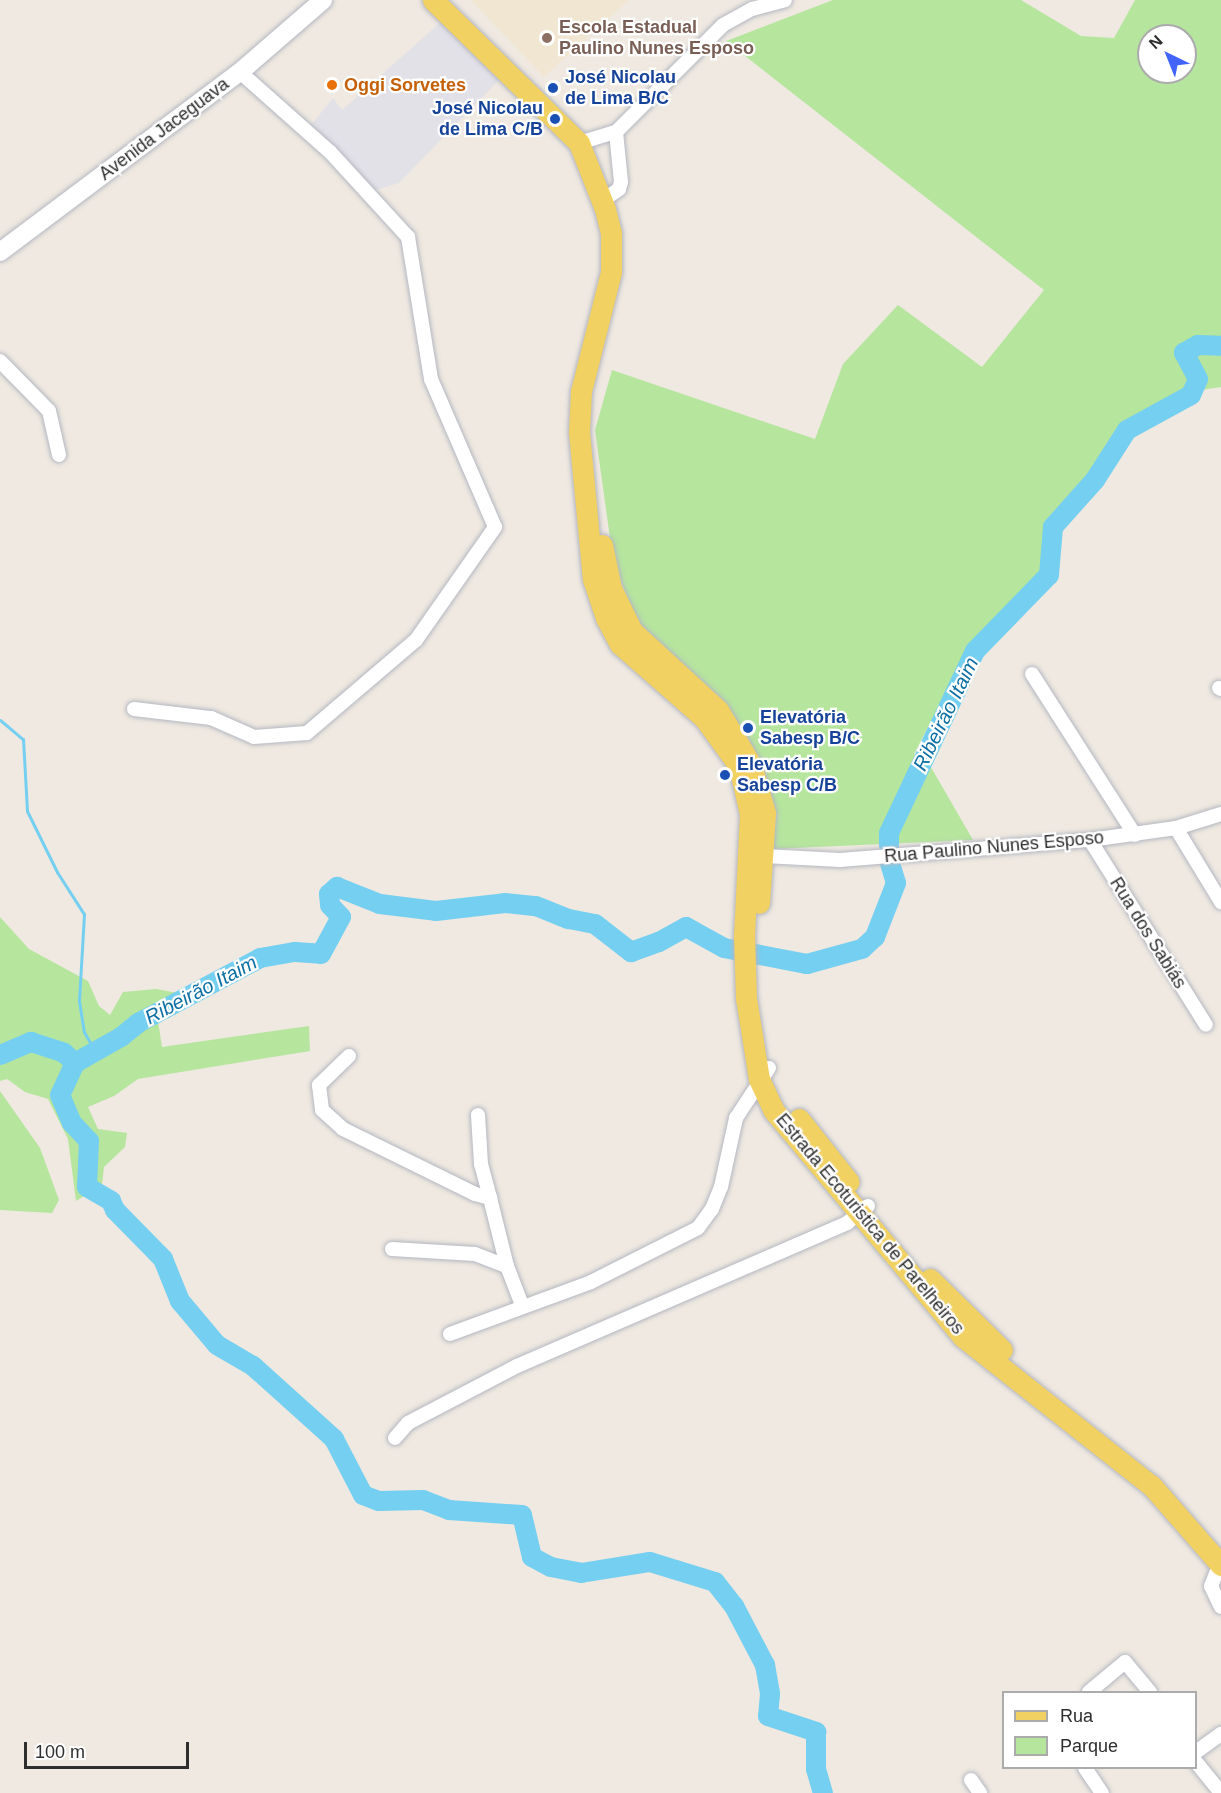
<!DOCTYPE html>
<meta charset="utf-8">
<style>
body{margin:0}
#map{position:relative;width:1221px;height:1793px;overflow:hidden;background:#efe9e1;font-family:Arial,sans-serif}
div>[style]{position:absolute}
.industrial>*{inset:0;background:#e3e1e8}
.education>*{inset:0;background:#f0e6d1}
.green>*{inset:0;background:#b6e59e}
.stream>*{height:3px;margin:-1.5px;padding:0 1.5px;transform-origin:1.5px;border-radius:1.5px;background:#75cff0}
.river>*{height:20px;margin:-10px;padding:0 10px;transform-origin:10px;border-radius:10px;background:#75cff0}
.roads{filter:drop-shadow(0 0 2px #b4b7c1) drop-shadow(0 0 2px #b4b7c1)}
.minor>*{height:14px;margin:-7px;padding:0 7px;transform-origin:7px;border-radius:7px;background:#fff}
.secondary>*{height:18px;margin:-9px;padding:0 9px;transform-origin:9px;border-radius:9px;background:#fff}
.primary>*{height:21px;margin:-10.5px;padding:0 10.5px;transform-origin:10.5px;border-radius:10.5px;background:#f2d163}
.dots>*{width:16px;height:16px;translate:-50% -50%;box-sizing:border-box;border:3px solid #fff;border-radius:50%}
span{translate:-50% -50%;white-space:nowrap;text-align:center;line-height:1.15;-webkit-text-stroke:4.5px #fff;paint-order:stroke}
.education-label{font-size:18px;color:#785e54;font-weight:700}
.left{translate:0 -50%;text-align:left}
.transit-label{font-size:18px;color:#164399;font-weight:700}
.right{translate:-100% -50%;text-align:right}
.food-label{font-size:18px;color:#c56008;font-weight:700}
.street-label{font-size:18px;color:#2e2e2e}
.water-label{font-size:20px;color:#0d6fa3;font-style:italic}
.legend{position:absolute;left:1002px;top:1691px;width:195px;height:78px;box-sizing:border-box;background:#fff;border:2px solid #ababab;margin:0;padding:8px 10px;list-style:none;font-size:18px;color:#2e2e2e}
.legend li{display:flex;align-items:center;gap:12px;height:30px}
.legend b{width:30px;border:2px solid #ababab}
.north{position:absolute;left:1137px;top:24px;width:60px;height:60px;box-sizing:border-box;background:#fff;border:2px solid #ababab;border-radius:50%;rotate:317deg;font-size:16px;font-weight:700;line-height:24px;text-align:center;color:#2e2e2e}
.north::after{content:'';display:block;margin:auto;width:21px;height:27px;background:#4264fb;clip-path:polygon(50% 0,100% 100%,50% 72%,0 100%)}
.scale{position:absolute;left:24px;top:1742px;width:165px;height:27px;box-sizing:border-box;border:3px solid #2e2e2e;border-top:0;padding-left:8px;font-size:18px;line-height:21px;white-space:nowrap;color:#2e2e2e;-webkit-text-stroke:4px #fff;paint-order:stroke}
</style>
<div id="map">
<div class="industrial">
<i style="clip-path:polygon(443px 20px,500px 79px,399px 183px,375px 190px,311px 125px,333px 98px,342px 110px)"></i>
</div>
<div class="education">
<i style="clip-path:polygon(471px 0,629px 0,544px 77px)"></i>
</div>
<div class="green">
<i style="clip-path:polygon(evenodd,833px 0,1021px 0,1081px 36px,1114px 38px,1135px 0,1221px 0,1221px 387px,1182px 393px,1121px 426px,1090px 472px,1045px 521px,1042px 570px,969px 648px,914px 754px,932px 769px,973px 840px,772px 849px,777px 815px,749px 739px,721px 702px,640px 631px,613px 560px,595px 430px,612px 370px,815px 439px,843px 364px,898px 305px,982px 367px,1044px 290px,726px 41px,833px 0,1149px 36px,1185px 36px,1185px 72px,1149px 72px,1149px 36px)"></i>
<i style="clip-path:polygon(0 917px,29px 949px,88px 981px,99px 1006px,110px 1015px,123px 992px,156px 989px,178px 993px,158px 1021px,162px 1047px,309px 1026px,310px 1051px,138px 1079px,114px 1096px,88px 1107px,98px 1129px,127px 1133px,125px 1147px,104px 1167px,102px 1185px,76px 1201px,68px 1139px,48px 1099px,25px 1092px,7px 1079px,0 1081px)"></i>
<i style="clip-path:polygon(0 1091px,40px 1148px,59px 1200px,52px 1213px,0 1210px)"></i>
</div>
<div class="stream">
<i style="left:0;top:720px;width:30px;rotate:40deg"></i>
<i style="left:23px;top:739px;width:72px;rotate:86.8deg"></i>
<i style="left:27px;top:811px;width:68px;rotate:63.8deg"></i>
<i style="left:57px;top:872px;width:50px;rotate:57.3deg"></i>
<i style="left:84px;top:914px;width:87px;rotate:93.3deg"></i>
<i style="left:79px;top:1001px;width:31px;rotate:81deg"></i>
<i style="left:84px;top:1032px;width:22px;rotate:60deg"></i>
</div>
<div class="river">
<i style="left:889px;top:846px;width:13px;rotate:-90deg"></i>
<i style="left:889px;top:833px;width:201px;rotate:-64.7deg"></i>
<i style="left:975px;top:651px;width:106px;rotate:-45.8deg"></i>
<i style="left:1049px;top:575px;width:48px;rotate:-85.2deg"></i>
<i style="left:1053px;top:527px;width:63px;rotate:-48.2deg"></i>
<i style="left:1095px;top:480px;width:59px;rotate:-57.4deg"></i>
<i style="left:1127px;top:430px;width:73px;rotate:-28.7deg"></i>
<i style="left:1191px;top:395px;width:17px;rotate:-66deg"></i>
<i style="left:1198px;top:379px;width:30px;rotate:-118deg"></i>
<i style="left:1184px;top:353px;width:16px;rotate:-30deg"></i>
<i style="left:1198px;top:345px;width:23px;rotate:2deg"></i>
<i style="left:0;top:1055px;width:34px;rotate:-23deg"></i>
<i style="left:31px;top:1042px;width:35px;rotate:18deg"></i>
<i style="left:64px;top:1053px;width:15px;rotate:42deg"></i>
<i style="left:75px;top:1063px;width:35px;rotate:115deg"></i>
<i style="left:60px;top:1095px;width:30px;rotate:67deg"></i>
<i style="left:72px;top:1123px;width:25px;rotate:47deg"></i>
<i style="left:89px;top:1141px;width:46px;rotate:92.5deg"></i>
<i style="left:87px;top:1187px;width:28px;rotate:30deg"></i>
<i style="left:111px;top:1201px;width:10px;rotate:66deg"></i>
<i style="left:115px;top:1210px;width:69px;rotate:45.6deg"></i>
<i style="left:163px;top:1259px;width:45px;rotate:68deg"></i>
<i style="left:180px;top:1301px;width:57px;rotate:49.9deg"></i>
<i style="left:217px;top:1345px;width:42px;rotate:30.3deg"></i>
<i style="left:253px;top:1366px;width:109px;rotate:42deg"></i>
<i style="left:334px;top:1439px;width:63px;rotate:62.6deg"></i>
<i style="left:363px;top:1495px;width:17px;rotate:21deg"></i>
<i style="left:379px;top:1501px;width:44px;rotate:-1.3deg"></i>
<i style="left:423px;top:1500px;width:28px;rotate:21deg"></i>
<i style="left:449px;top:1510px;width:73px;rotate:3.9deg"></i>
<i style="left:522px;top:1515px;width:43px;rotate:76.6deg"></i>
<i style="left:532px;top:1557px;width:21px;rotate:28deg"></i>
<i style="left:551px;top:1567px;width:31px;rotate:11deg"></i>
<i style="left:581px;top:1573px;width:70px;rotate:-9.1deg"></i>
<i style="left:650px;top:1562px;width:68px;rotate:17.1deg"></i>
<i style="left:715px;top:1582px;width:31px;rotate:52deg"></i>
<i style="left:734px;top:1606px;width:67px;rotate:62.3deg"></i>
<i style="left:765px;top:1665px;width:29px;rotate:80deg"></i>
<i style="left:770px;top:1694px;width:22px;rotate:95deg"></i>
<i style="left:768px;top:1716px;width:51px;rotate:18.4deg"></i>
<i style="left:816px;top:1732px;width:37px;rotate:90deg"></i>
<i style="left:816px;top:1769px;width:25px;rotate:74deg"></i>
<i style="left:75px;top:1063px;width:53px;rotate:-29.5deg"></i>
<i style="left:121px;top:1037px;width:22px;rotate:-39deg"></i>
<i style="left:138px;top:1023px;width:138px;rotate:-28deg"></i>
<i style="left:260px;top:958px;width:36px;rotate:-10deg"></i>
<i style="left:295px;top:952px;width:26px;rotate:4deg"></i>
<i style="left:321px;top:954px;width:42px;rotate:-61.6deg"></i>
<i style="left:341px;top:917px;width:16px;rotate:-133deg"></i>
<i style="left:330px;top:905px;width:11px;rotate:-95deg"></i>
<i style="left:329px;top:894px;width:11px;rotate:-41deg"></i>
<i style="left:337px;top:887px;width:46px;rotate:21.6deg"></i>
<i style="left:380px;top:904px;width:56px;rotate:7.1deg"></i>
<i style="left:436px;top:911px;width:69px;rotate:-6.6deg"></i>
<i style="left:505px;top:903px;width:31px;rotate:6deg"></i>
<i style="left:536px;top:906px;width:35px;rotate:22deg"></i>
<i style="left:569px;top:919px;width:26px;rotate:11deg"></i>
<i style="left:595px;top:924px;width:46px;rotate:37.9deg"></i>
<i style="left:631px;top:952px;width:30px;rotate:-20deg"></i>
<i style="left:659px;top:942px;width:31px;rotate:-29deg"></i>
<i style="left:686px;top:927px;width:43px;rotate:28.9deg"></i>
<i style="left:724px;top:948px;width:85px;rotate:10.9deg"></i>
<i style="left:807px;top:964px;width:57px;rotate:-15.3deg"></i>
<i style="left:862px;top:949px;width:18px;rotate:-43deg"></i>
<i style="left:875px;top:937px;width:58px;rotate:-68.7deg"></i>
<i style="left:896px;top:883px;width:24px;rotate:-107deg"></i>
</div>
<div class="roads">
<div class="minor">
<i style="left:579px;top:143px;width:39px;rotate:-17deg"></i>
<i style="left:616px;top:132px;width:151px;rotate:-45deg"></i>
<i style="left:723px;top:25px;width:33px;rotate:-29deg"></i>
<i style="left:752px;top:9px;width:34px;rotate:-15deg"></i>
<i style="left:602px;top:201px;width:21px;rotate:-35deg"></i>
<i style="left:619px;top:189px;width:7px;rotate:-74deg"></i>
<i style="left:621px;top:182px;width:50px;rotate:-95.7deg"></i>
<i style="left:0;top:361px;width:70px;rotate:45.6deg"></i>
<i style="left:49px;top:411px;width:45px;rotate:77.2deg"></i>
<i style="left:1032px;top:674px;width:191px;rotate:57.4deg"></i>
<i style="left:1219px;top:688px;width:2px;rotate:27deg"></i>
<i style="left:134px;top:709px;width:78px;rotate:6.7deg"></i>
<i style="left:211px;top:718px;width:47px;rotate:23.8deg"></i>
<i style="left:254px;top:737px;width:53px;rotate:-4.3deg"></i>
<i style="left:307px;top:733px;width:143px;rotate:-40.5deg"></i>
<i style="left:416px;top:640px;width:138px;rotate:-55deg"></i>
<i style="left:495px;top:527px;width:161px;rotate:-113.4deg"></i>
<i style="left:431px;top:379px;width:144px;rotate:-99.2deg"></i>
<i style="left:408px;top:237px;width:115px;rotate:-132.5deg"></i>
<i style="left:330px;top:152px;width:120px;rotate:-138.4deg"></i>
<i style="left:1176px;top:828px;width:87px;rotate:58.7deg"></i>
<i style="left:1090px;top:840px;width:218px;rotate:57.9deg"></i>
<i style="left:764px;top:856px;width:76px;rotate:3deg"></i>
<i style="left:840px;top:860px;width:251px;rotate:-4.6deg"></i>
<i style="left:1090px;top:840px;width:87px;rotate:-7.9deg"></i>
<i style="left:1176px;top:828px;width:47px;rotate:-17.3deg"></i>
<i style="left:349px;top:1056px;width:42px;rotate:136deg"></i>
<i style="left:319px;top:1085px;width:25px;rotate:83deg"></i>
<i style="left:322px;top:1110px;width:28px;rotate:42deg"></i>
<i style="left:343px;top:1129px;width:147px;rotate:26.2deg"></i>
<i style="left:475px;top:1194px;width:16px;rotate:15deg"></i>
<i style="left:490px;top:1198px;width:70px;rotate:76deg"></i>
<i style="left:507px;top:1266px;width:42px;rotate:69deg"></i>
<i style="left:478px;top:1115px;width:49px;rotate:86.5deg"></i>
<i style="left:481px;top:1164px;width:35px;rotate:75deg"></i>
<i style="left:392px;top:1249px;width:83px;rotate:3.4deg"></i>
<i style="left:475px;top:1254px;width:34px;rotate:21deg"></i>
<i style="left:450px;top:1334px;width:150px;rotate:-20.2deg"></i>
<i style="left:591px;top:1282px;width:120px;rotate:-26.8deg"></i>
<i style="left:698px;top:1228px;width:24px;rotate:-54deg"></i>
<i style="left:712px;top:1209px;width:24px;rotate:-68deg"></i>
<i style="left:721px;top:1187px;width:71px;rotate:-77.7deg"></i>
<i style="left:736px;top:1118px;width:60px;rotate:-56.6deg"></i>
<i style="left:395px;top:1438px;width:20px;rotate:-49deg"></i>
<i style="left:408px;top:1423px;width:123px;rotate:-27.6deg"></i>
<i style="left:517px;top:1366px;width:360px;rotate:-23.4deg"></i>
<i style="left:847px;top:1223px;width:27px;rotate:-39deg"></i>
<i style="left:1220px;top:1563px;width:25px;rotate:111deg"></i>
<i style="left:1211px;top:1586px;width:23px;rotate:65deg"></i>
<i style="left:1089px;top:1692px;width:47px;rotate:-39.8deg"></i>
<i style="left:1125px;top:1662px;width:39px;rotate:50deg"></i>
<i style="left:1196px;top:1752px;width:31px;rotate:-36deg"></i>
<i style="left:1196px;top:1762px;width:40px;rotate:51deg"></i>
<i style="left:1085px;top:1768px;width:30px;rotate:56deg"></i>
<i style="left:971px;top:1780px;width:16px;rotate:55deg"></i>
</div>
<div class="secondary">
<i style="left:0;top:252px;width:300px;rotate:-36.9deg"></i>
<i style="left:240px;top:72px;width:110px;rotate:-40.9deg"></i>
</div>
<div class="primary">
<i style="left:433px;top:0;width:204px;rotate:44.4deg"></i>
<i style="left:579px;top:143px;width:71px;rotate:68.5deg"></i>
<i style="left:605px;top:209px;width:25px;rotate:76deg"></i>
<i style="left:611px;top:233px;width:39px;rotate:90deg"></i>
<i style="left:611px;top:272px;width:123px;rotate:104.1deg"></i>
<i style="left:581px;top:391px;width:41px;rotate:92.8deg"></i>
<i style="left:579px;top:432px;width:148px;rotate:84.6deg"></i>
<i style="left:593px;top:579px;width:41px;rotate:71.6deg"></i>
<i style="left:606px;top:618px;width:30px;rotate:62deg"></i>
<i style="left:620px;top:644px;width:113px;rotate:41.4deg"></i>
<i style="left:705px;top:719px;width:58px;rotate:54.1deg"></i>
<i style="left:739px;top:766px;width:49px;rotate:77.1deg"></i>
<i style="left:750px;top:814px;width:121px;rotate:92.8deg"></i>
<i style="left:744px;top:935px;width:63px;rotate:88.2deg"></i>
<i style="left:746px;top:998px;width:82px;rotate:80.9deg"></i>
<i style="left:759px;top:1079px;width:35px;rotate:65deg"></i>
<i style="left:774px;top:1111px;width:295px;rotate:50.1deg"></i>
<i style="left:963px;top:1337px;width:241px;rotate:38.3deg"></i>
<i style="left:1152px;top:1486px;width:105px;rotate:48.9deg"></i>
<i style="left:602px;top:545px;width:44px;rotate:78.2deg"></i>
<i style="left:611px;top:588px;width:48px;rotate:64deg"></i>
<i style="left:632px;top:631px;width:117px;rotate:42.6deg"></i>
<i style="left:718px;top:710px;width:64px;rotate:59deg"></i>
<i style="left:751px;top:765px;width:50px;rotate:73.7deg"></i>
<i style="left:765px;top:813px;width:90px;rotate:93.8deg"></i>
<i style="left:799px;top:1119px;width:80px;rotate:51.6deg"></i>
<i style="left:930px;top:1279px;width:101px;rotate:44.6deg"></i>
</div>
</div>
<div class="dots">
<i style="left:547px;top:38px;background:#8d6e63"></i>
<i style="left:332px;top:85px;background:#e8710a"></i>
<i style="left:553px;top:88px;background:#1a4fb4"></i>
<i style="left:555px;top:119px;background:#1a4fb4"></i>
<i style="left:748px;top:728px;background:#1a4fb4"></i>
<i style="left:725px;top:775px;background:#1a4fb4"></i>
</div>
<div class="education-label">
<span class="left" style="left:559px;top:38px">Escola Estadual<br>Paulino Nunes Esposo</span>
</div>
<div class="transit-label">
<span class="left" style="left:565px;top:88px">José Nicolau<br>de Lima B/C</span>
<span class="right" style="left:543px;top:119px">José Nicolau<br>de Lima C/B</span>
<span class="left" style="left:760px;top:728px">Elevatória<br>Sabesp B/C</span>
<span class="left" style="left:737px;top:775px">Elevatória<br>Sabesp C/B</span>
</div>
<div class="food-label">
<span class="left" style="left:344px;top:85px">Oggi Sorvetes</span>
</div>
<div class="street-label">
<span style="left:164px;top:129px;rotate:-37deg">Avenida Jaceguava</span>
<span style="left:994px;top:847px;rotate:-5deg">Rua Paulino Nunes Esposo</span>
<span style="left:1148px;top:933px;rotate:58deg">Rua dos Sabiás</span>
<span style="left:870px;top:1224px;rotate:50deg">Estrada Ecoturistica de Parelheiros</span>
</div>
<div class="water-label">
<span style="left:946px;top:714px;rotate:-64deg">Ribeirão Itaim</span>
<span style="left:201px;top:990px;rotate:-28deg">Ribeirão Itaim</span>
</div>
<ul class="legend">
<li><b style="height:8px;background:#f2d163"></b>Rua</li>
<li><b style="height:16px;background:#b6e59e"></b>Parque</li>
</ul>
<div class="north">N</div>
<div class="scale">100 m</div>
</div>
